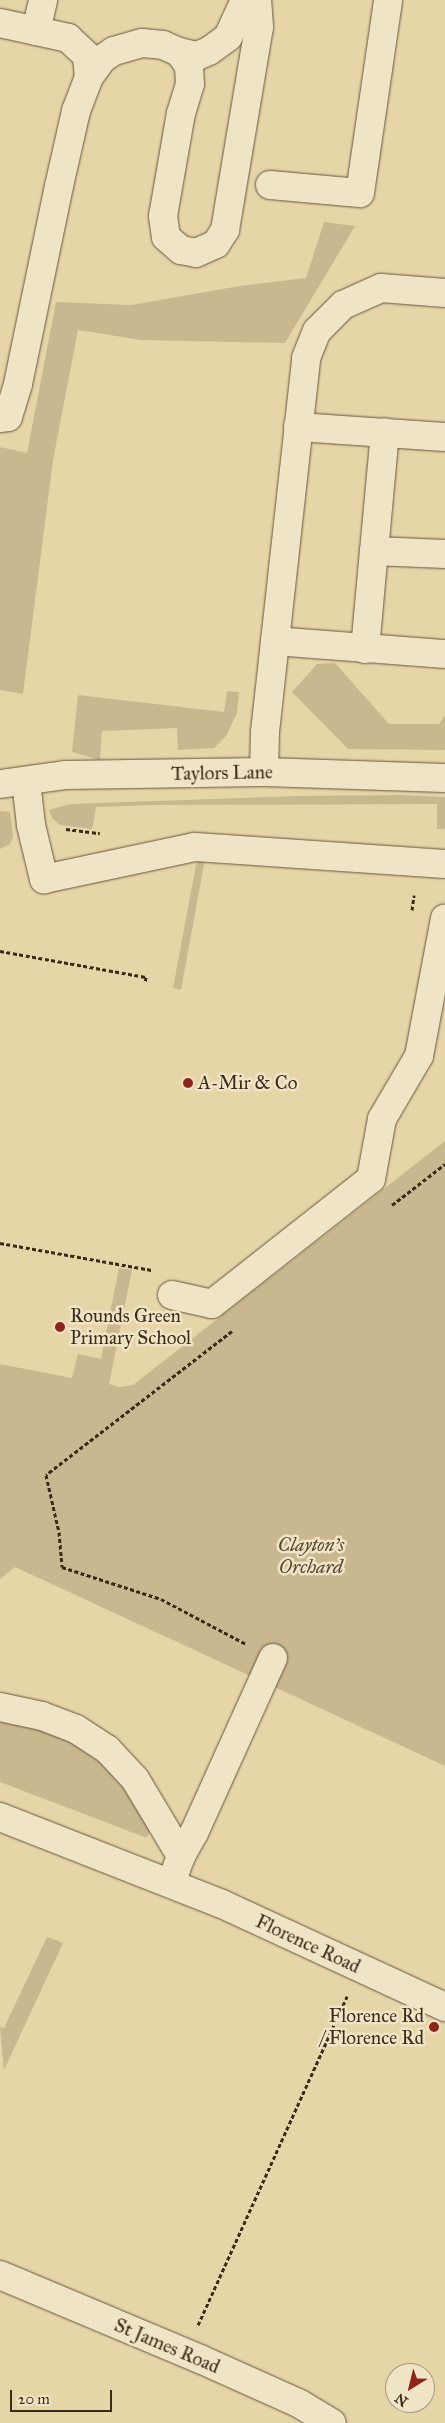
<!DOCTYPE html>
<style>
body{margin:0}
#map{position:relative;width:445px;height:2423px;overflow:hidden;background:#e6d5a7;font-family:"IM FELL Great Primer",serif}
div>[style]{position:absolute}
.green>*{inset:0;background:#c9b88f}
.path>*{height:3px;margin-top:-1.5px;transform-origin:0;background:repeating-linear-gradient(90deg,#3c2b1a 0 4px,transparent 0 6.5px)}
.roads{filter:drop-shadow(0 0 1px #66563d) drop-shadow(0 0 1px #66563d)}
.minor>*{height:28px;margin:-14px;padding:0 14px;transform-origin:14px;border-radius:14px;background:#efe4c6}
.dots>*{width:14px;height:14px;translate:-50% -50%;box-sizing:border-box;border:2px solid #efe4c6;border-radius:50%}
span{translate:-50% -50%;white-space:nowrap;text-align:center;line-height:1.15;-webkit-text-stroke:5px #efe4c6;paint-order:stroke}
.street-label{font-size:19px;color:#3c2b1a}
.poi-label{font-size:19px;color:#3c2b1a}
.left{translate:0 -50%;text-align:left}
.right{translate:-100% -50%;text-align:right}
.park-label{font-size:19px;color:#584731;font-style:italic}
.north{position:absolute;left:385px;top:2363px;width:50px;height:50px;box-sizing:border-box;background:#efe4c6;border:1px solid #a79a81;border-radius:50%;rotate:216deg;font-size:14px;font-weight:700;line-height:20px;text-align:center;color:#3c2b1a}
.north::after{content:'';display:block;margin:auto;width:18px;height:22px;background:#8f2418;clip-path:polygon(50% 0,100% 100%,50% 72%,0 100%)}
.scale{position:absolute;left:10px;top:2390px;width:102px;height:22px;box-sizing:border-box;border:2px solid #3c2b1a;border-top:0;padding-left:6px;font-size:15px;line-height:18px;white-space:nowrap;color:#3c2b1a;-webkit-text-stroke:4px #efe4c6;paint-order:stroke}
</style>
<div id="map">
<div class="green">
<i style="clip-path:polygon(324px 222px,355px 226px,285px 343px,141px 340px,78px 330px,53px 460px,23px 694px,0 690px,0 447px,27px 453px,56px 302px,131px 305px,240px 286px,306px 278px)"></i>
<i style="clip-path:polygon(335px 663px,389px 724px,439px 724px,445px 715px,445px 750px,348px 749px,292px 692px,317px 664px)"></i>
<i style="clip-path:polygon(227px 691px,239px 692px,237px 713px,226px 736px,214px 748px,178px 750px,177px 728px,102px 731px,100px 760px,72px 752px,78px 695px,224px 712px)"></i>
<i style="clip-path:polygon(400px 795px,445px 797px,445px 829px,437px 829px,437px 804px,153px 805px,96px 807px,92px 829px,60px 825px,52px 818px,49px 810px,70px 804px,298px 796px)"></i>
<i style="clip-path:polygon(0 811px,10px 812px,13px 836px,10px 844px,0 849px)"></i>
<i style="clip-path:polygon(205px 859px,181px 990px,173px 988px,196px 865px,200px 860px)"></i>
<i style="clip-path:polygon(445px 1141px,445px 1766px,15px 1567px,0 1579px,0 1364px,72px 1378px,78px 1354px,101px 1359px,119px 1268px,132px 1270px,109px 1384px,120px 1387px,133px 1385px)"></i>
<i style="clip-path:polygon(0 1717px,61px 1733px,113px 1768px,151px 1827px,147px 1838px,0 1782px)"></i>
<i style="clip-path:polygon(47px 1937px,63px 1943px,4px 2070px,0 2027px,4px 2028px)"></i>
</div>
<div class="path">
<i style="left:66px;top:829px;width:34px;rotate:7deg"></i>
<i style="left:412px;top:910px;width:15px;rotate:-82deg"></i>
<i style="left:0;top:951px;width:148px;rotate:10.1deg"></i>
<i style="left:146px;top:977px;width:6px;rotate:99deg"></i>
<i style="left:392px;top:1205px;width:67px;rotate:-37.7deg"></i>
<i style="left:0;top:1243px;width:154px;rotate:10.1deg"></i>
<i style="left:232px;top:1331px;width:235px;rotate:142.3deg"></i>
<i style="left:46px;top:1475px;width:58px;rotate:77.2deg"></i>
<i style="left:59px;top:1532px;width:35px;rotate:85deg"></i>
<i style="left:62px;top:1567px;width:104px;rotate:17.9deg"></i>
<i style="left:161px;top:1599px;width:96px;rotate:27.9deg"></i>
<i style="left:198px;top:2325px;width:361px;rotate:-65.6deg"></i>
</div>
<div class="roads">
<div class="minor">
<i style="left:0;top:23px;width:70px;rotate:12.4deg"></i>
<i style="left:68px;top:38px;width:26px;rotate:43deg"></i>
<i style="left:87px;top:56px;width:21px;rotate:85deg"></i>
<i style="left:89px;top:77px;width:22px;rotate:-54deg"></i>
<i style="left:102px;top:59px;width:14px;rotate:-34deg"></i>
<i style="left:114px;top:51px;width:29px;rotate:-16deg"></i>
<i style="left:142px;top:43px;width:21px;rotate:5deg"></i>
<i style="left:163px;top:45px;width:17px;rotate:24deg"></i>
<i style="left:179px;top:52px;width:17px;rotate:54deg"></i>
<i style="left:189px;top:66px;width:18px;rotate:87deg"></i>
<i style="left:190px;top:84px;width:30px;rotate:107deg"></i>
<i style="left:181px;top:113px;width:105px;rotate:99.9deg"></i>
<i style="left:163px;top:216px;width:21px;rotate:82deg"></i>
<i style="left:166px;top:237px;width:20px;rotate:41deg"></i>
<i style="left:181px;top:250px;width:15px;rotate:11deg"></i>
<i style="left:196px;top:253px;width:22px;rotate:-24deg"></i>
<i style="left:216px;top:244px;width:17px;rotate:-57deg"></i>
<i style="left:225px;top:230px;width:206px;rotate:-80.5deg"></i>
<i style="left:259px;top:27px;width:27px;rotate:-94deg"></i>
<i style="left:36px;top:31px;width:32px;rotate:-77deg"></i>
<i style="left:179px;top:52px;width:18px;rotate:13deg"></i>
<i style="left:197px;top:56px;width:13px;rotate:-23deg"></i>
<i style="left:209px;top:51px;width:24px;rotate:-36deg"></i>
<i style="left:228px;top:37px;width:41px;rotate:-65.3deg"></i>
<i style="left:270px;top:185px;width:90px;rotate:5.1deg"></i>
<i style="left:360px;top:193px;width:195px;rotate:-81.7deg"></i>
<i style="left:0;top:418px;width:8px;rotate:-7deg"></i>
<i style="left:8px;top:417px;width:34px;rotate:-73deg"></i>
<i style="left:18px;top:384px;width:202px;rotate:-78.3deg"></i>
<i style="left:59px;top:186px;width:77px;rotate:-77.2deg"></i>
<i style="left:76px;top:111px;width:36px;rotate:-69deg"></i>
<i style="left:298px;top:427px;width:147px;rotate:3.9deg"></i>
<i style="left:374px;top:551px;width:119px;rotate:-84.7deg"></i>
<i style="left:275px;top:641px;width:170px;rotate:4.4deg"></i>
<i style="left:365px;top:649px;width:98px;rotate:-84.8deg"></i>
<i style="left:374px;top:551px;width:71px;rotate:2.4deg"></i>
<i style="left:264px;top:772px;width:40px;rotate:-88.6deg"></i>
<i style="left:265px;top:732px;width:376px;rotate:-83.7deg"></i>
<i style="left:306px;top:358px;width:29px;rotate:-68deg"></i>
<i style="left:317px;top:331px;width:37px;rotate:-45deg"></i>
<i style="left:343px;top:305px;width:42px;rotate:-24.1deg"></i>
<i style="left:381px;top:288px;width:64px;rotate:4.5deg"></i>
<i style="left:26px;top:781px;width:44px;rotate:83.5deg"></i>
<i style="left:31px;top:825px;width:56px;rotate:76.5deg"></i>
<i style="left:44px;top:879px;width:154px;rotate:-12deg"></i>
<i style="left:195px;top:847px;width:251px;rotate:3.9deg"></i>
<i style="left:0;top:784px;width:67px;rotate:-7.8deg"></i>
<i style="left:66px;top:775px;width:198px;rotate:-0.9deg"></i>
<i style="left:264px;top:772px;width:181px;rotate:1.9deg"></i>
<i style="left:172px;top:1295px;width:41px;rotate:12.7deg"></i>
<i style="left:212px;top:1304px;width:202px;rotate:-38.2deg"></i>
<i style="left:371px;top:1179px;width:61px;rotate:-79.6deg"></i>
<i style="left:382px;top:1119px;width:73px;rotate:-59.6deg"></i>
<i style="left:419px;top:1056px;width:140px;rotate:-79.3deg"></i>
<i style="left:0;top:1707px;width:43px;rotate:12.1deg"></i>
<i style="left:42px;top:1716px;width:36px;rotate:21deg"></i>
<i style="left:76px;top:1729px;width:37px;rotate:33deg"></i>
<i style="left:107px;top:1749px;width:41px;rotate:47deg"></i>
<i style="left:135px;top:1779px;width:90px;rotate:59.1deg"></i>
<i style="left:181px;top:1856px;width:29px;rotate:110deg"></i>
<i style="left:0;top:1817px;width:238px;rotate:21.4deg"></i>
<i style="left:222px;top:1904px;width:246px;rotate:24.8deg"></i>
<i style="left:181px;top:1856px;width:26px;rotate:-61deg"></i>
<i style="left:194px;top:1833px;width:192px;rotate:-65.7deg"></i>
<i style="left:0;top:2275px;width:217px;rotate:22.8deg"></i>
<i style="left:200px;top:2359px;width:110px;rotate:24.2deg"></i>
<i style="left:300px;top:2404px;width:37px;rotate:31deg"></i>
</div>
</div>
<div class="dots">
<i style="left:188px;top:1083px;background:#8f2418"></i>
<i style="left:60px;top:1327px;background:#8f2418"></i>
<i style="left:434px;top:2027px;background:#8f2418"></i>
</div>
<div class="street-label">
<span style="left:222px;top:773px;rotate:-1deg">Taylors Lane</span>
<span style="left:308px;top:1944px;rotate:25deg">Florence Road</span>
<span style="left:167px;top:2346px;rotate:23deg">St James Road</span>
</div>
<div class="poi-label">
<span class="left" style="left:198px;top:1083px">A-Mir &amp; Co</span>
<span class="left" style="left:70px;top:1327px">Rounds Green<br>Primary School</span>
<span class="right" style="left:424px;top:2027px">Florence Rd<br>/ Florence Rd</span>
</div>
<div class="park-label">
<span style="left:311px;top:1556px">Clayton's<br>Orchard</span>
</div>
<div class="north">N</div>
<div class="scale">20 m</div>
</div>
